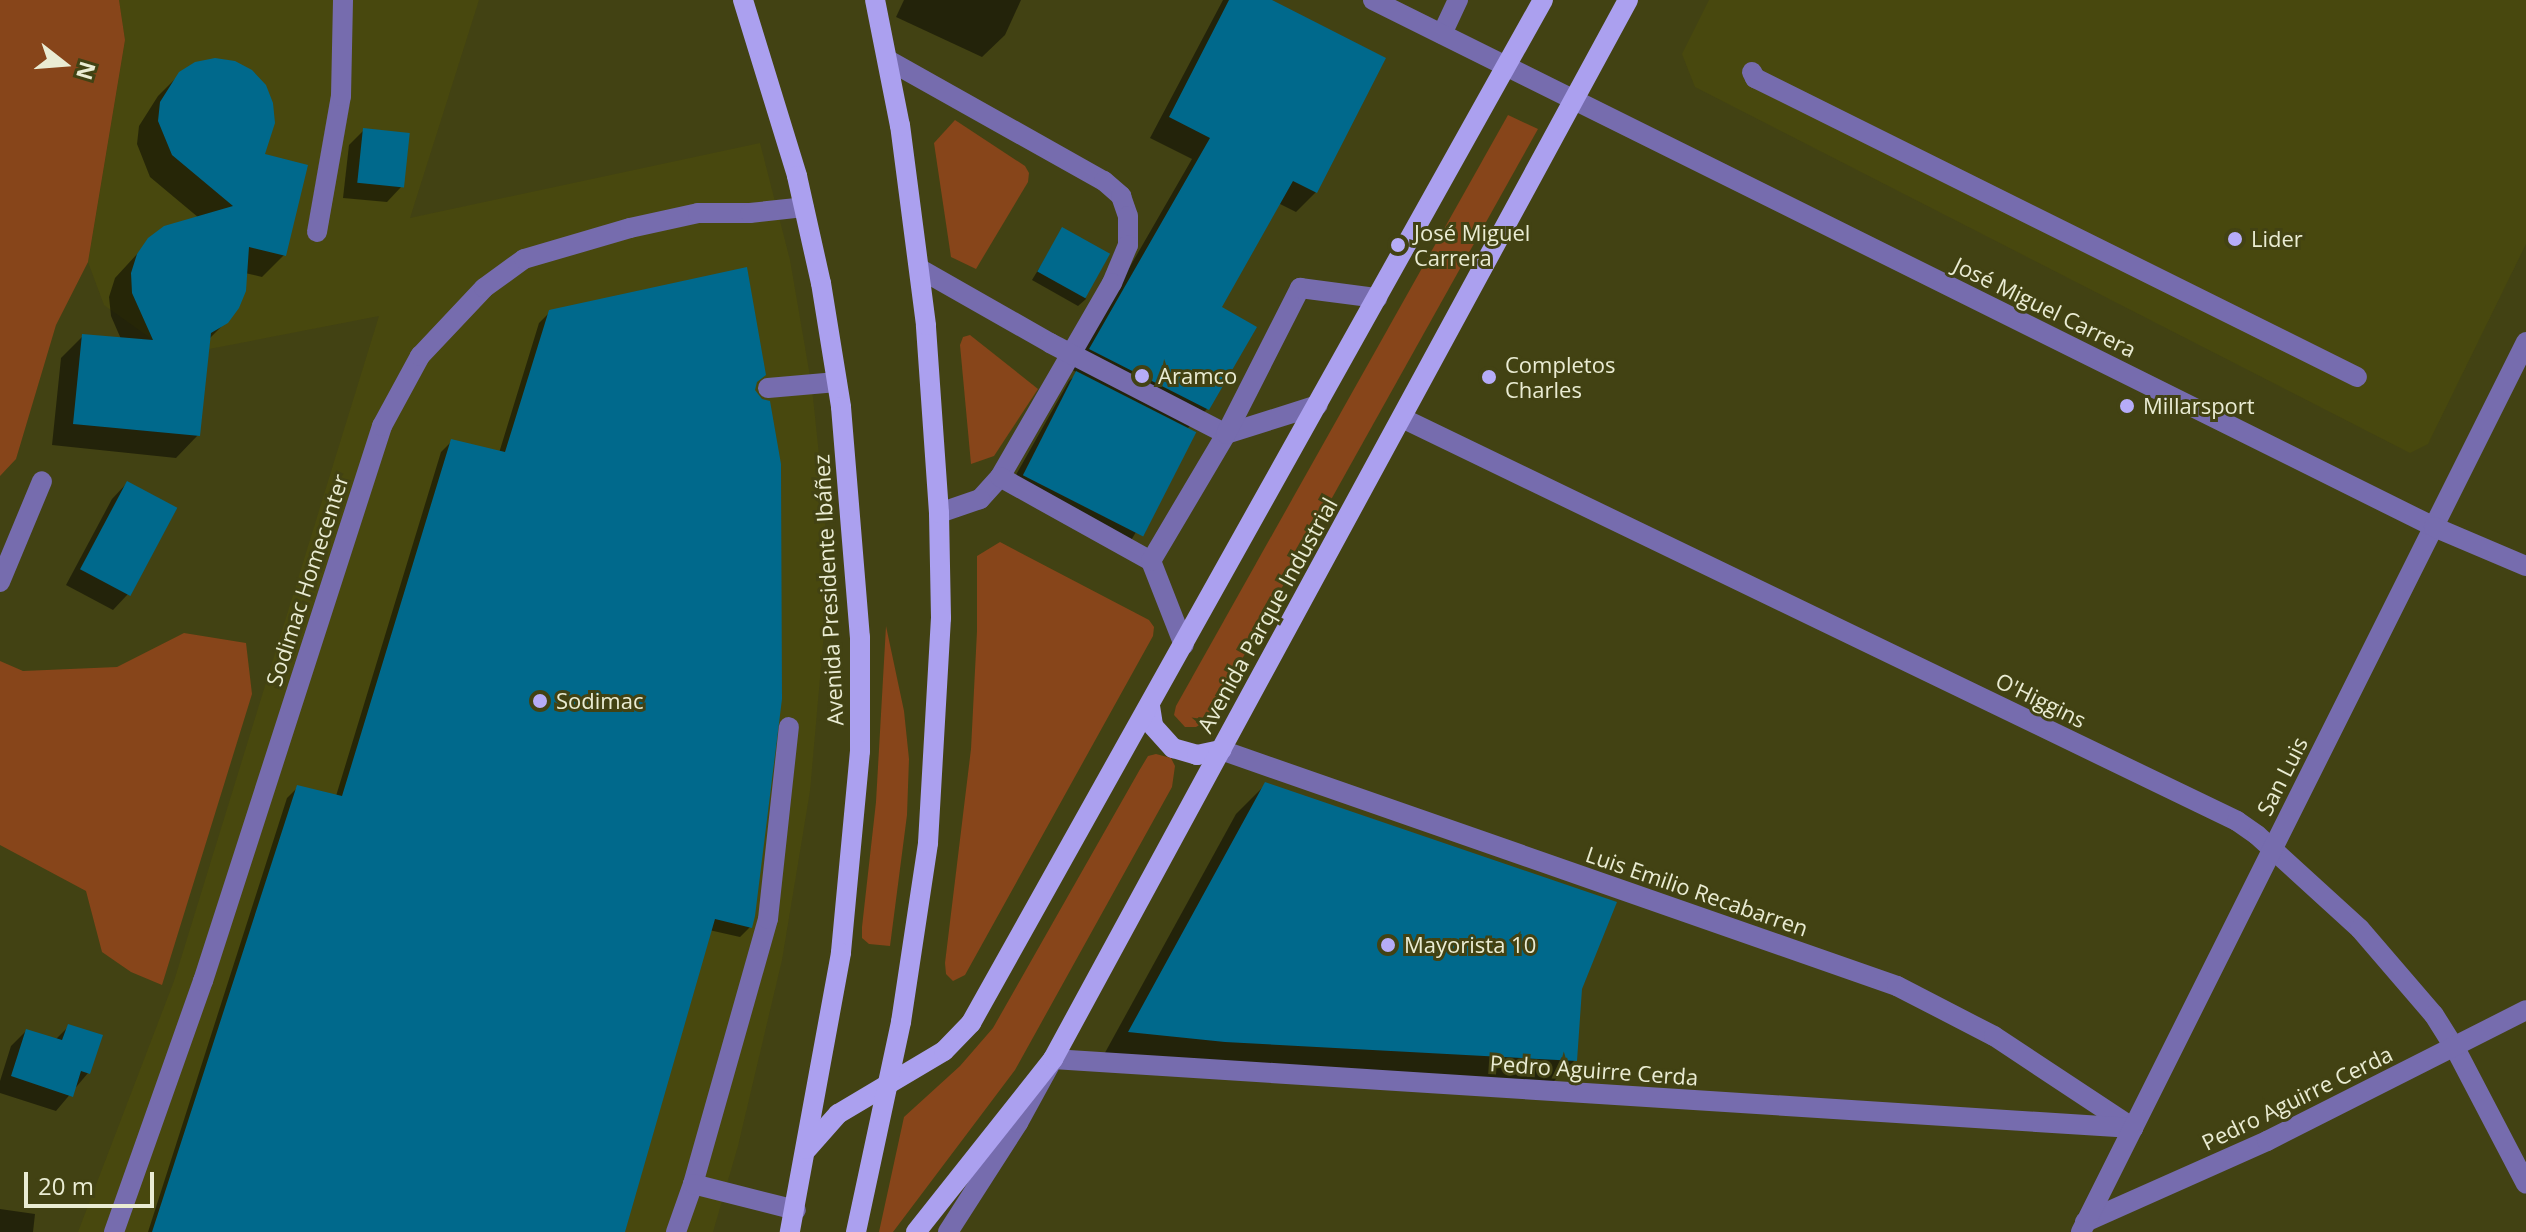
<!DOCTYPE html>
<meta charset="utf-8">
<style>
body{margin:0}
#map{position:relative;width:2526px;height:1232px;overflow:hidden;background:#424213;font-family:"Open Sans",sans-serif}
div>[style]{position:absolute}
.built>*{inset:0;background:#48480e}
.green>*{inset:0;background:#87451a}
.shadow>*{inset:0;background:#0007}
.building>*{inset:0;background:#00698c;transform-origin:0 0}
.service>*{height:20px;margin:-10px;padding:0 10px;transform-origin:10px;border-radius:10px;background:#766cae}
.minor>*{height:20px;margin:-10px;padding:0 10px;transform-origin:10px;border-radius:10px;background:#766cae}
.tertiary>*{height:20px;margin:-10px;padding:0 10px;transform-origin:10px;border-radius:10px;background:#766cae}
.primary>*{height:20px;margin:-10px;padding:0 10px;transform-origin:10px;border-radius:10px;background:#aba0ef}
.dots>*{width:22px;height:22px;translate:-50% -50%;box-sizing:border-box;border:4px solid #424213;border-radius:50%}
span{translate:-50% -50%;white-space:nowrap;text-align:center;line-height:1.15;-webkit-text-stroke:6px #424213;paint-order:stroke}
.poi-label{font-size:22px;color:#eaecd3}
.left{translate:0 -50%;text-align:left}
.street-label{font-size:22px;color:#eaecd3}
.north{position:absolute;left:24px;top:24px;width:80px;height:80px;-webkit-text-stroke:6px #424213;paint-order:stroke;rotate:107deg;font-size:22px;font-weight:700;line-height:32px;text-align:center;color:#eaecd3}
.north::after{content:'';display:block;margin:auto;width:28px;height:36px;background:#eaecd3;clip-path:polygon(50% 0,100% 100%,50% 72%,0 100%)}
.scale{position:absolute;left:24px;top:1172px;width:130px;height:36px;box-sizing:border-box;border:4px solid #eaecd3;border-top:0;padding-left:10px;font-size:24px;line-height:28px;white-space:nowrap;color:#eaecd3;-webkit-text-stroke:6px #424213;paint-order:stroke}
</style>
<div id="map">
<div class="built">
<i style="clip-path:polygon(119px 0,479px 0,410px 218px,760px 143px,790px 260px,812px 388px,825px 513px,826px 610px,810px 791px,782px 960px,738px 1146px,713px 1232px,78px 1232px,174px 981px,379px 316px,209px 349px,153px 340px,104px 305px,88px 262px,125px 40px)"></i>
<i style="clip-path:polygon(1709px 0,2526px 0,2526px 244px,2428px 444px,2410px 453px,1695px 87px,1682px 54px)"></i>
</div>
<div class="green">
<i style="clip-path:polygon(0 0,119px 0,125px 40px,88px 262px,56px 325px,16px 459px,0 476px)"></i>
<i style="clip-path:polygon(1508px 115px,1538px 129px,1208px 720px,1196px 727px,1185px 727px,1174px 715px,1176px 706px)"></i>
<i style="clip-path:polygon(955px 120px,1025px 166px,1029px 173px,1028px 182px,976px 269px,951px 257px,934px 143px)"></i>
<i style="clip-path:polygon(970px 335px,1038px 389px,994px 456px,971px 464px,960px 345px,963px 337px)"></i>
<i style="clip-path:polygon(1000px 542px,1149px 620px,1154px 627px,1153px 636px,965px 975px,953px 981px,946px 974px,945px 963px,971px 749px,977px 631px,977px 556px)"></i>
<i style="clip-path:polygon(886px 626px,904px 711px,909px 759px,907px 815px,890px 946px,869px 944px,862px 938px,862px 927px,876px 802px)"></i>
<i style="clip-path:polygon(184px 633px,246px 643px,252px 694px,162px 985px,131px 972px,102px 952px,86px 891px,0 845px,0 661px,23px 671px,117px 667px)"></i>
<i style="clip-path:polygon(1156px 754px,1171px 758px,1175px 766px,1172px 787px,1015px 1070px,893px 1232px,879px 1232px,904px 1117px,960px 1066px,993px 1028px,1139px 771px,1148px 756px)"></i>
</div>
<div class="shadow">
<i style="clip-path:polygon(904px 0,1021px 0,1005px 35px,982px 57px,896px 17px)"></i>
<i style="clip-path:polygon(1223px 0,1267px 0,1316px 192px,1296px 212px,1278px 203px,1219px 308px,1254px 328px,1207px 409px,1186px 430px,1193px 434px,1129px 544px,1013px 480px,1069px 381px,1078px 373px,1071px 369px,1192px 159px,1150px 138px)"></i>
<i style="clip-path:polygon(181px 73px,263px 156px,284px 255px,262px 277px,245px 273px,226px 322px,208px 340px,198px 435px,176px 458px,52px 445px,61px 358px,83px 336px,121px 339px,111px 316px,109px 297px,115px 278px,150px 240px,199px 218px,150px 177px,137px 144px,139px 126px,158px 96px)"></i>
<i style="clip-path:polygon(364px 130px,402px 186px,387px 202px,343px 198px,349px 145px)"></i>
<i style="clip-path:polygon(1063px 229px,1086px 299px,1078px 306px,1032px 280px)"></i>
<i style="clip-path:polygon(550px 312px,754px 384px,750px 927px,740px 937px,709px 930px,623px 1232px,148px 1232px,287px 798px,297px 788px,336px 796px,441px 452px,452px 441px,499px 453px,539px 323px)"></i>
<i style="clip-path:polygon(127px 483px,128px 594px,113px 610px,66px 585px,112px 499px)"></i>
<i style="clip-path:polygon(1265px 785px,1580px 988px,1575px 1060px,1546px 1089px,1101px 1060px,1236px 814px)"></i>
<i style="clip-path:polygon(69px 1026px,88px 1073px,56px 1111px,0 1093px,0 1081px,11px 1046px,26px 1031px,55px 1040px)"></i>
<i style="clip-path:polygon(0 1209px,35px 1214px,33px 1232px,0 1232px)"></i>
</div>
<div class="building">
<i style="clip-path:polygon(1229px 0,1272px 0,1386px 58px,1317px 193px,1293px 181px,1222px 307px,1257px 327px,1209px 410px,1089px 349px,1210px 138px,1169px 117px)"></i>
<i style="clip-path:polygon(215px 58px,235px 61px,252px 70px,266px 85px,273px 103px,275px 123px,265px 154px,308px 165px,286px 256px,249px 247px,246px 291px,239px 308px,228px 323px,211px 333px,200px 436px,73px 424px,82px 334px,153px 340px,132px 293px,131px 273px,137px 254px,148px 238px,164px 226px,233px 206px,172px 155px,158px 121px,160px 102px,179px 72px,195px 62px)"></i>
<i style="left:363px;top:128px;width:47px;height:55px;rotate:6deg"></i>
<i style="left:1062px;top:227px;width:55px;height:51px;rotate:29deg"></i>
<i style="clip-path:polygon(747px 267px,766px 375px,757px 382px,755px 390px,762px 399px,770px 401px,781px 464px,782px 699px,755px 916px,752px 928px,715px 919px,625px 1232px,152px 1232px,297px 785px,342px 796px,451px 439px,505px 452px,549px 310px)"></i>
<i style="left:1076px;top:371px;width:135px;height:117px;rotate:27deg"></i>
<i style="left:127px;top:481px;width:57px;height:100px;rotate:28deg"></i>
<i style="clip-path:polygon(1265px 782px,1617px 902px,1582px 989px,1577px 1061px,1225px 1042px,1128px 1032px)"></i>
<i style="clip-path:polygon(68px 1024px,103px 1035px,90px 1074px,81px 1071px,73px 1097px,11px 1076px,26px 1029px,62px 1040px)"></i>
</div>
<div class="service">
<i style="left:888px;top:60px;width:248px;rotate:29.3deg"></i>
<i style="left:1104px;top:181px;width:23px;rotate:41deg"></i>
<i style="left:1121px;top:196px;width:21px;rotate:71deg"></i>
<i style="left:1128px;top:216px;width:29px;rotate:90deg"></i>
<i style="left:1128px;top:245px;width:41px;rotate:112.8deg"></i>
<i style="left:1112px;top:283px;width:224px;rotate:120deg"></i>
<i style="left:1000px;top:477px;width:30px;rotate:132deg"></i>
<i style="left:980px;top:499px;width:43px;rotate:161.1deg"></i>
<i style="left:1752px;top:72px;width:7px;rotate:63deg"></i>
<i style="left:1755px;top:78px;width:672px;rotate:26.41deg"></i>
<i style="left:317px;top:232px;width:138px;rotate:-80deg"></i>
<i style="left:341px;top:96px;width:96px;rotate:-88.8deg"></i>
<i style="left:920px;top:269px;width:150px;rotate:29.6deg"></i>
<i style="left:1050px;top:343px;width:198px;rotate:27.3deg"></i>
<i style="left:1226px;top:434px;width:96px;rotate:-17.5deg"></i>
<i style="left:768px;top:388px;width:69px;rotate:-5deg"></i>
<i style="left:1000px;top:477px;width:173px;rotate:29.1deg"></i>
<i style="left:1151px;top:561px;width:90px;rotate:68.6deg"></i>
<i style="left:1151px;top:561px;width:147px;rotate:-59.4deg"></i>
<i style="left:1226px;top:434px;width:164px;rotate:-63.1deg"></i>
<i style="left:1300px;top:288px;width:78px;rotate:7.4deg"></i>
<i style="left:0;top:582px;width:109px;rotate:-67.4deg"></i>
<i style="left:693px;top:1184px;width:275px;rotate:-74.2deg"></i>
<i style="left:768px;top:919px;width:193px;rotate:-83.8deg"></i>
<i style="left:114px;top:1232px;width:266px;rotate:-70.5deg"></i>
<i style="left:203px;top:981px;width:583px;rotate:-72.12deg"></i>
<i style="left:382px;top:426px;width:80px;rotate:-61.5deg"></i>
<i style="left:420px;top:356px;width:93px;rotate:-46.7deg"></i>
<i style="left:484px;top:288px;width:49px;rotate:-35.9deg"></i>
<i style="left:524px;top:259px;width:110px;rotate:-16.3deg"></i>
<i style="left:630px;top:228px;width:70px;rotate:-12.4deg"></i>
<i style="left:698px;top:213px;width:52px"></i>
<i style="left:750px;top:213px;width:54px;rotate:-6.3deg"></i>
<i style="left:676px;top:1232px;width:51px;rotate:-70.5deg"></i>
<i style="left:693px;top:1184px;width:106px;rotate:14.2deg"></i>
</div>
<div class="minor">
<i style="left:1442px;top:34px;width:38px;rotate:-65deg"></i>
<i style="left:1402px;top:418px;width:927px;rotate:25.76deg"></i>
<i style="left:2237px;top:821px;width:24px;rotate:35deg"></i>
<i style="left:2257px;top:835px;width:139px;rotate:42.4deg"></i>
<i style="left:2360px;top:929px;width:113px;rotate:49.3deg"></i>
<i style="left:2434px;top:1015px;width:39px;rotate:58deg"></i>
<i style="left:2455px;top:1048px;width:153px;rotate:62.4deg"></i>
<i style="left:1221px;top:750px;width:716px;rotate:19.24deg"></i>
<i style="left:1897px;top:986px;width:109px;rotate:27.3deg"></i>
<i style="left:1994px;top:1036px;width:167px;rotate:33.5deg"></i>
<i style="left:2085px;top:1222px;width:199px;rotate:-24deg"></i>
<i style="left:2267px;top:1141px;width:290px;rotate:-26.8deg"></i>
<i style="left:948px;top:1232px;width:130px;rotate:-57.3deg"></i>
<i style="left:1018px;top:1123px;width:73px;rotate:-61.3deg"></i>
<i style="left:1053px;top:1059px;width:1082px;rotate:3.66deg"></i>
<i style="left:2081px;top:1232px;width:995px;rotate:-63.43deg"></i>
</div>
<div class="tertiary">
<i style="left:1373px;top:0;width:1185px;rotate:26.41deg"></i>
<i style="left:2434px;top:527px;width:100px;rotate:23deg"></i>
</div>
<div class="primary">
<i style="left:743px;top:0;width:184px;rotate:72.9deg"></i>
<i style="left:797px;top:176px;width:110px;rotate:77.4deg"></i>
<i style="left:821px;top:283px;width:126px;rotate:80.8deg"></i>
<i style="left:841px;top:407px;width:231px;rotate:85.3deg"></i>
<i style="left:860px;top:637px;width:114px;rotate:90deg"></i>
<i style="left:860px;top:751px;width:203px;rotate:95.4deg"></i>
<i style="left:841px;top:953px;width:284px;rotate:100.4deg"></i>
<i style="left:1150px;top:706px;width:20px;rotate:81deg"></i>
<i style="left:1153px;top:726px;width:30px;rotate:48deg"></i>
<i style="left:1173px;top:748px;width:25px;rotate:16deg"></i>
<i style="left:1197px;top:755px;width:25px;rotate:-12deg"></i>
<i style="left:807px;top:1149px;width:47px;rotate:-48.5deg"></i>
<i style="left:838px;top:1114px;width:123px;rotate:-30.7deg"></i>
<i style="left:944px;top:1051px;width:39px;rotate:-46deg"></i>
<i style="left:971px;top:1023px;width:1172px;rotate:-60.79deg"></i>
<i style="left:856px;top:1232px;width:215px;rotate:-77.9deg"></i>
<i style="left:901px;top:1022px;width:181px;rotate:-81.4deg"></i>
<i style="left:928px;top:843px;width:225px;rotate:-86.7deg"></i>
<i style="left:941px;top:618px;width:105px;rotate:-91.1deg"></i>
<i style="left:939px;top:513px;width:188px;rotate:-94deg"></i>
<i style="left:926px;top:325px;width:201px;rotate:-97.4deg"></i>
<i style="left:900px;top:126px;width:128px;rotate:-101.2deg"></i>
<i style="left:916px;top:1232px;width:221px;rotate:-51.6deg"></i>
<i style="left:1053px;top:1059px;width:1205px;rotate:-61.5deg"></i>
</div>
<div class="dots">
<i style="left:2235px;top:239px;background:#b6acf8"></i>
<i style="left:1398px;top:245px;background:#b6acf8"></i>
<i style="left:1142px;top:376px;background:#b6acf8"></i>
<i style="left:1489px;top:377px;background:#b6acf8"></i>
<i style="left:2127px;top:406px;background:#b6acf8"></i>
<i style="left:540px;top:701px;background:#b6acf8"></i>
<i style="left:1388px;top:945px;background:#b6acf8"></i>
</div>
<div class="poi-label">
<span class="left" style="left:1414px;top:245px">José Miguel<br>Carrera</span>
<span class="left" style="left:2251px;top:239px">Lider</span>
<span class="left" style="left:1505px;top:377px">Completos<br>Charles</span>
<span class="left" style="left:1158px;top:376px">Aramco</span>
<span class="left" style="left:2143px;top:406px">Millarsport</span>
<span class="left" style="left:556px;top:701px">Sodimac</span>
<span class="left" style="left:1404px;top:945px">Mayorista 10</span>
</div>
<div class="street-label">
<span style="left:2045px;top:307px;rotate:26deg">José Miguel Carrera</span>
<span style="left:307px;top:580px;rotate:-72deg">Sodimac Homecenter</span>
<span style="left:828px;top:590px;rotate:-93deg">Avenida Presidente Ibáñez</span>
<span style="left:1267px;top:615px;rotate:-61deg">Avenida Parque Industrial</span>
<span style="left:2041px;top:700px;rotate:26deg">O'Higgins</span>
<span style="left:2282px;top:776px;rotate:-63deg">San Luis</span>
<span style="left:1697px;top:891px;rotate:19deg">Luis Emilio Recabarren</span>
<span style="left:1594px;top:1070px;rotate:4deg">Pedro Aguirre Cerda</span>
<span style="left:2297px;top:1098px;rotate:-26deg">Pedro Aguirre Cerda</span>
</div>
<div class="north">N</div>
<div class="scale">20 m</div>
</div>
